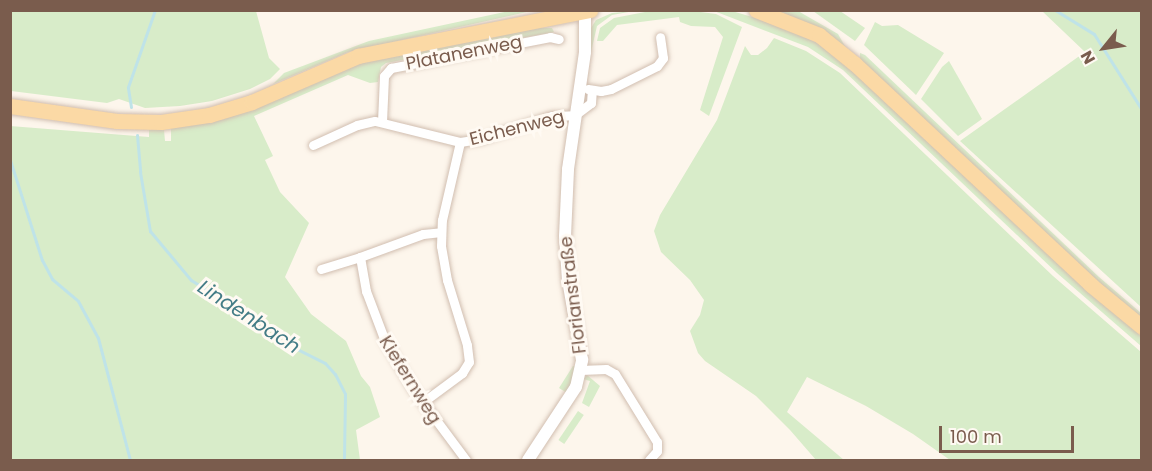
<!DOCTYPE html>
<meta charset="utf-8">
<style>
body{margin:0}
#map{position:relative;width:1152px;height:471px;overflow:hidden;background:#fdf6ec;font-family:Poppins,sans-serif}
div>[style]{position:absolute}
.green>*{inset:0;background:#d8ecc9;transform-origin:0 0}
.stream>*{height:3px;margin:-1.5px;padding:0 1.5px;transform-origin:1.5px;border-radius:1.5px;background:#bfe3e8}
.roads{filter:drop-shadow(0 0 2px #d1beb0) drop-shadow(0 0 2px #d1beb0)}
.minor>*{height:9px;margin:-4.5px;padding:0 4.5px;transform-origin:4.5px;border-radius:4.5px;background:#fff}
.tertiary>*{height:12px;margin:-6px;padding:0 6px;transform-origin:6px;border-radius:6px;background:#fff}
.primary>*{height:15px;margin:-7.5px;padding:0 7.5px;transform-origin:7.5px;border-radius:7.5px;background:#fbd9a5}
span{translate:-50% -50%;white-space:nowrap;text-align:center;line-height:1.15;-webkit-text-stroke:6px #fffaf3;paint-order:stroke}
.street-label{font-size:18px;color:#7a5c4d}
.water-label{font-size:20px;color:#437c86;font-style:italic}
.frame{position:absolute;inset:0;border:12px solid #7a5c4d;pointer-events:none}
.north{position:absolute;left:1074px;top:18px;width:60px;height:60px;-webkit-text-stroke:4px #fffaf3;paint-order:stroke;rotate:240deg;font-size:16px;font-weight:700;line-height:24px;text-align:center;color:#7a5c4d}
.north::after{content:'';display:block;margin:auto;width:21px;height:27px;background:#7a5c4d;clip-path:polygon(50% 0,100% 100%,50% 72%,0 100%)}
.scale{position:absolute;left:939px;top:426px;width:135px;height:27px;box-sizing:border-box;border:3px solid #7a5c4d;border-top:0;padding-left:8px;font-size:18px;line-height:21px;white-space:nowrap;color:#7a5c4d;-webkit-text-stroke:4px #fffaf3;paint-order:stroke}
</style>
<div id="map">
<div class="green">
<i style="clip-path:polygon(10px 11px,256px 11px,269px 58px,280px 69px,270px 79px,250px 89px,212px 101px,180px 106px,145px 108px,119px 99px,107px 103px,11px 91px)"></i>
<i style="clip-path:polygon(509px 11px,531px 11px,348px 52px,273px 84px,284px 73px,369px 41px)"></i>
<i style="clip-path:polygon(634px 11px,612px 15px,597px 26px,586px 74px,591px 28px,596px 20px,612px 13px)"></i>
<i style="clip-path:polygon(693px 11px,716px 14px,742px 27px,709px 116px,700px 110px,723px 37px,715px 27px,691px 26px,680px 22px,679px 17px,617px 25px,603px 41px,597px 41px,600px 28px,614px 18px,645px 12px)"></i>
<i style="clip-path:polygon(714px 11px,732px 11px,766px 21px,788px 28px,832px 51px,1087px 290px,1141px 334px,1141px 346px,1057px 273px,843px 70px,808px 47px)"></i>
<i style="clip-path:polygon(776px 11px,798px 11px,838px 34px,846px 48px)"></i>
<i style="clip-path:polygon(813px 11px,840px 11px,865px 28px,855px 41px)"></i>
<i style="clip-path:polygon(1042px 11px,1141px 11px,1141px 307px,960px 141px,1085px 52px)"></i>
<i style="clip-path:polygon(875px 22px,882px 26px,898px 25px,944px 53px,916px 95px,864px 45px)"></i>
<i style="clip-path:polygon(537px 28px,552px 28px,554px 32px,386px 63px,381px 67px,378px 82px,370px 83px,348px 75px,254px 116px,273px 156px,265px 160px,280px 192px,309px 223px,285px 277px,311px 314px,346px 341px,361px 376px,370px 387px,380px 417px,356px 430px,360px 460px,11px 460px,10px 126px,149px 137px,149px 130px,164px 130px,165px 141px,171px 141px,171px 128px,361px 61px)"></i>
<i style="clip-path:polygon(774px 38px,806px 51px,840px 73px,1053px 276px,1141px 352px,1141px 460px,950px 460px,913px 434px,866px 406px,807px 377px,787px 412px,844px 460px,816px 460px,790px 430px,756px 396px,705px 361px,698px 353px,690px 331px,700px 315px,704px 300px,690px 280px,661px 252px,654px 231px,660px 215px,717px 120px,745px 46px,751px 55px,758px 55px,767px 48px)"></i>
<i style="clip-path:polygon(860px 53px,865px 55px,1099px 277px,1141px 313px,1141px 322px,860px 60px)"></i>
<i style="clip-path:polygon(949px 61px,982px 119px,958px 136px,921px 99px,942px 67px)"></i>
<i style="clip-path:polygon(573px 366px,576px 366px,574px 377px,567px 393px,559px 388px)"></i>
<i style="clip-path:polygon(587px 375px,600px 386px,589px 407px,582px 403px,590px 381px,583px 379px)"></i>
<i style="left:578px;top:411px;width:7px;height:35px;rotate:34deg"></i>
</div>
<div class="stream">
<i style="left:1055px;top:10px;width:46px;rotate:31.6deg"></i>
<i style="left:1094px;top:34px;width:90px;rotate:57.7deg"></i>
<i style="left:131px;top:107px;width:20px;rotate:-99deg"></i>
<i style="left:128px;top:87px;width:82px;rotate:-70.7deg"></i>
<i style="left:137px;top:135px;width:37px;rotate:85deg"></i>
<i style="left:140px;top:172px;width:60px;rotate:80.4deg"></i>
<i style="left:150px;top:231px;width:64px;rotate:50.1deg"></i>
<i style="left:191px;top:280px;width:64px;rotate:32.2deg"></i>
<i style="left:245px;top:314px;width:34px;rotate:40deg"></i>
<i style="left:271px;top:336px;width:60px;rotate:26.6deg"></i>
<i style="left:325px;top:363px;width:15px;rotate:48deg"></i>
<i style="left:335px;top:374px;width:22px;rotate:63deg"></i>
<i style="left:345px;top:394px;width:66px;rotate:90.9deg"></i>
<i style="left:10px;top:160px;width:105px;rotate:72.3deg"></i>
<i style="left:42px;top:260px;width:21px;rotate:62deg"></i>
<i style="left:52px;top:279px;width:34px;rotate:40deg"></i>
<i style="left:78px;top:301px;width:42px;rotate:61.6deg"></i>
<i style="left:98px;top:338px;width:126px;rotate:75.3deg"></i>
</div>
<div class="roads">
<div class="minor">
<i style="left:588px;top:89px;width:13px;rotate:9deg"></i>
<i style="left:601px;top:91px;width:10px;rotate:-11deg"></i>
<i style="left:611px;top:89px;width:51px;rotate:-26.6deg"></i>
<i style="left:657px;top:66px;width:10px;rotate:-53deg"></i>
<i style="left:663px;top:58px;width:21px;rotate:-98deg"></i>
<i style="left:382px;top:122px;width:46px;rotate:-87.5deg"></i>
<i style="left:384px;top:76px;width:11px;rotate:-49deg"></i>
<i style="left:391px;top:68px;width:162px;rotate:-11deg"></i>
<i style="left:550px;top:37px;width:9px;rotate:13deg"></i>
<i style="left:313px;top:145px;width:48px;rotate:-24.4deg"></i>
<i style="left:357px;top:125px;width:18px;rotate:-13deg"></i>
<i style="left:375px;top:121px;width:88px;rotate:13.9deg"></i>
<i style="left:360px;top:257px;width:67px;rotate:-20.1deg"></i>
<i style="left:423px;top:234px;width:18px;rotate:-6deg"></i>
<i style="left:321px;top:269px;width:41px;rotate:-17.1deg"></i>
<i style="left:360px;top:257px;width:35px;rotate:80deg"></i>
<i style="left:366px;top:291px;width:53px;rotate:69.2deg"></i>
<i style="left:385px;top:341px;width:56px;rotate:59.7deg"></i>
<i style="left:413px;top:389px;width:89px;rotate:53.3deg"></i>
<i style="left:580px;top:370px;width:26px;rotate:-2deg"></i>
<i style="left:606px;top:369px;width:10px;rotate:29deg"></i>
<i style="left:615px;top:374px;width:80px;rotate:58.3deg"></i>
<i style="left:657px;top:442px;width:9px;rotate:90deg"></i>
<i style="left:657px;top:451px;width:12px;rotate:132deg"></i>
<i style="left:423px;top:402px;width:49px;rotate:-36.6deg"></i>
<i style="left:462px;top:373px;width:13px;rotate:-58deg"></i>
<i style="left:469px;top:362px;width:17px;rotate:-97deg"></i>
<i style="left:467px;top:345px;width:68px;rotate:-107.1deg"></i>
<i style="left:447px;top:280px;width:35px;rotate:-100deg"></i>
<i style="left:441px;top:246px;width:26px;rotate:-88deg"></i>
<i style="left:442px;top:220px;width:80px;rotate:-77deg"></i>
<i style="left:460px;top:142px;width:20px;rotate:-9deg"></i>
<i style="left:480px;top:139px;width:76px;rotate:-17.7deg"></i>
<i style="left:552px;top:116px;width:23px;rotate:-2deg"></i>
<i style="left:575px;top:115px;width:20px;rotate:-37deg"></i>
<i style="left:591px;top:103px;width:13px;rotate:-86deg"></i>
</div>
<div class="tertiary">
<i style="left:528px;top:460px;width:87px;rotate:-56.7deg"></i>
<i style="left:576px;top:387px;width:28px;rotate:-77deg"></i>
<i style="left:582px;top:360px;width:81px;rotate:-99.9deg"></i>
<i style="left:568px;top:280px;width:44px;rotate:-93.9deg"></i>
<i style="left:565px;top:236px;width:67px;rotate:-87.4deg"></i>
<i style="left:568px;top:169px;width:118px;rotate:-81.7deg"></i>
<i style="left:585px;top:52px;width:41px;rotate:-90deg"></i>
</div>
<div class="primary">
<i style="left:756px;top:10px;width:68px;rotate:21.6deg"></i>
<i style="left:819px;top:35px;width:46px;rotate:38.9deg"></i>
<i style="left:855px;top:64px;width:323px;rotate:43.1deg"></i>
<i style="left:1091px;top:285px;width:66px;rotate:39.5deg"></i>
<i style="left:10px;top:106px;width:108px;rotate:8deg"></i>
<i style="left:117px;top:121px;width:44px;rotate:1.3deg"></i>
<i style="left:161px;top:122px;width:49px;rotate:-8.3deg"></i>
<i style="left:209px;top:115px;width:45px;rotate:-16.8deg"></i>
<i style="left:252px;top:102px;width:116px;rotate:-23.5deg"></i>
<i style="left:358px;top:56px;width:237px;rotate:-11.2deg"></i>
</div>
</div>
<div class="street-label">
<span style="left:464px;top:53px;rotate:-11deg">Platanenweg</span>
<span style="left:517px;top:128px;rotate:-14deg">Eichenweg</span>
<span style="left:573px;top:295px;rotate:-97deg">Florianstraße</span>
<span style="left:410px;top:380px;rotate:58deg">Kiefernweg</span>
</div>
<div class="water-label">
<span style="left:249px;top:317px;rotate:33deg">Lindenbach</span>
</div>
<div class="frame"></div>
<div class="north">N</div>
<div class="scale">100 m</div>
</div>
